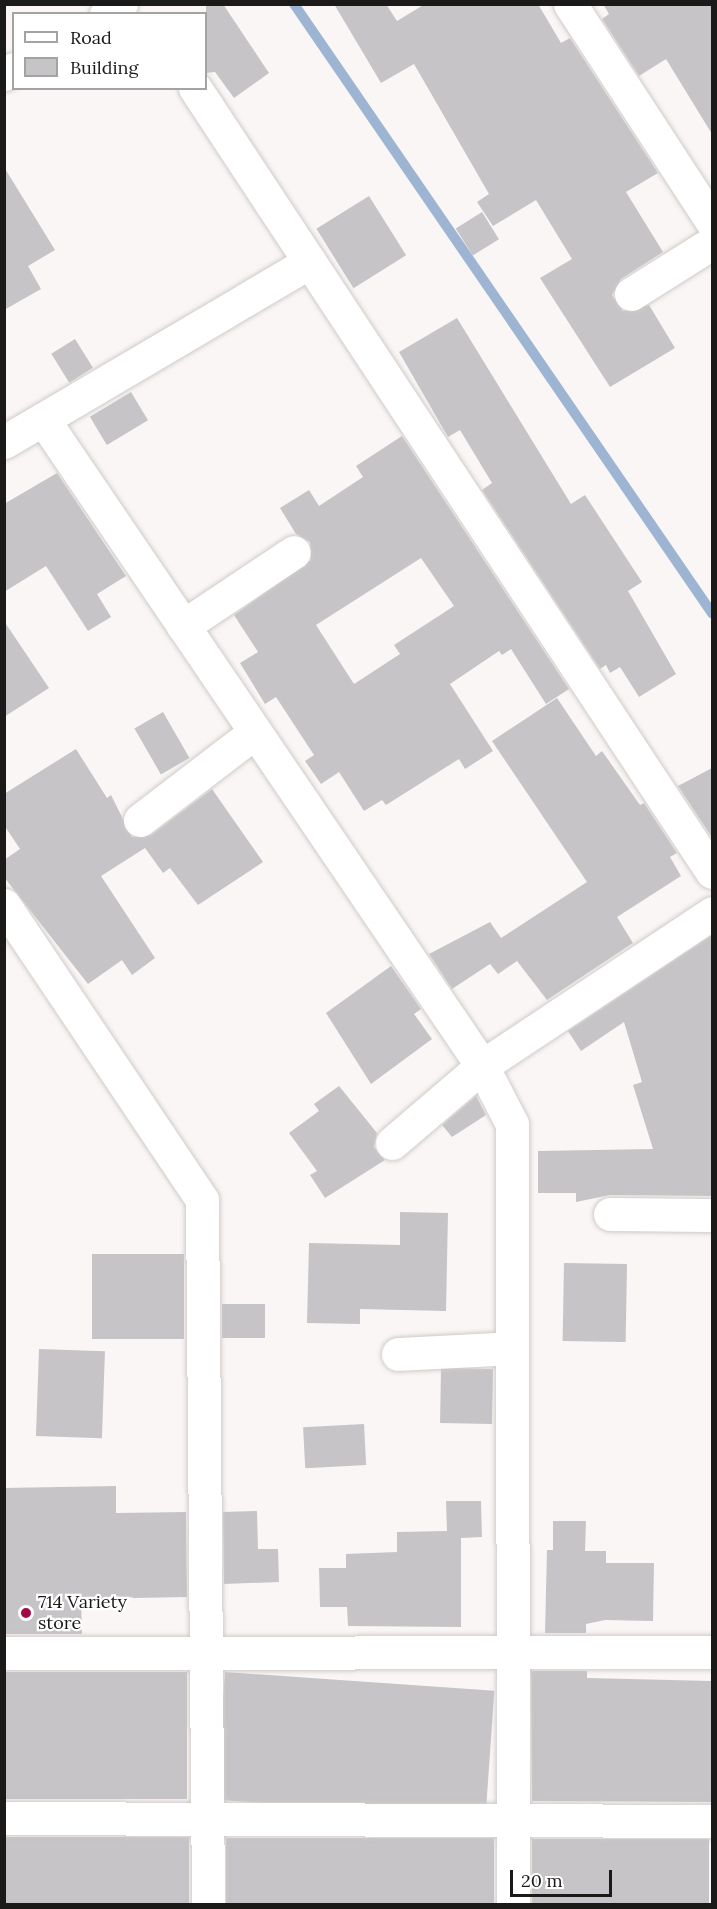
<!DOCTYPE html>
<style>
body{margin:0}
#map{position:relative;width:717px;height:1909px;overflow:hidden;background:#faf6f5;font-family:Lora,serif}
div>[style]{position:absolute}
.stream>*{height:10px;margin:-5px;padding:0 5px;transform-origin:5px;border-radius:5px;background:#9db5d3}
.building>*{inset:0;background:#c6c4c7;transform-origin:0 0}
.roads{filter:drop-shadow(0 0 2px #cfcbc9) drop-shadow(0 0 2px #cfcbc9)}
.minor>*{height:33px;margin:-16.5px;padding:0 16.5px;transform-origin:16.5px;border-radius:16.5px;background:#fff}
.dots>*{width:16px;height:16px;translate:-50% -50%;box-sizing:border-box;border:3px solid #fff;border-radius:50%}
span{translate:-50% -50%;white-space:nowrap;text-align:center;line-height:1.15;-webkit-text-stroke:4.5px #fff;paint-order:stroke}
.poi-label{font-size:18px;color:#1b1a19}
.left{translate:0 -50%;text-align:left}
.frame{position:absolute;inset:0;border:6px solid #1b1a19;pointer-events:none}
.legend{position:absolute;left:12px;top:12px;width:195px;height:78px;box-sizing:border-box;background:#fff;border:2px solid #a4a3a3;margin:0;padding:8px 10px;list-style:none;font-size:18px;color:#1b1a19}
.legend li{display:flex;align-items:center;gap:12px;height:30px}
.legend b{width:30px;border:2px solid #a4a3a3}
.scale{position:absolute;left:510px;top:1870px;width:102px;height:27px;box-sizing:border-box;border:3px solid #1b1a19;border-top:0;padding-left:8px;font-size:18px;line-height:21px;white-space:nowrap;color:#1b1a19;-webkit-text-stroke:4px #fff;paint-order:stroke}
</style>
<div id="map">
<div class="stream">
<i style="left:294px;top:4px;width:739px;rotate:55.54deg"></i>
</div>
<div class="building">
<i style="clip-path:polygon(206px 4px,223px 4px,269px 73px,234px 98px,215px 72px,206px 73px)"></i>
<i style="clip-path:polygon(334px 4px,386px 4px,397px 21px,425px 4px,538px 4px,561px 43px,570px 38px,658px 173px,626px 192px,663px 252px,621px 279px,612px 295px,623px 311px,649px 305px,675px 348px,610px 387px,540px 278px,572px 259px,536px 200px,493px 226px,477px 202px,489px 194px,414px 64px,381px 83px)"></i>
<i style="clip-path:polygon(603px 4px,712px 4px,712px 134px,666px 59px,639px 76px,602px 19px,609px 14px)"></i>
<i style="clip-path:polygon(4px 167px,55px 250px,28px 266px,41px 289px,4px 310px)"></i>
<i style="left:369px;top:196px;width:70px;height:62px;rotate:58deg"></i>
<i style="left:482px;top:212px;width:32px;height:31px;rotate:58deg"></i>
<i style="clip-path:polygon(457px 318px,571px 504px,585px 495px,642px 582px,628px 591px,676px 674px,639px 697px,620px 667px,610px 673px,606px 665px,600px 669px,482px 490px,492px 483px,460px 430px,448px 437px,399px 352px)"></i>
<i style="left:75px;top:339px;width:34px;height:28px;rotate:58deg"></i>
<i style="left:131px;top:392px;width:33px;height:48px;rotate:59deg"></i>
<i style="clip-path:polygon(evenodd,402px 436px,569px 689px,546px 704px,511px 649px,502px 655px,499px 651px,450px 684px,493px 751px,465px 769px,459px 759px,386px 805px,382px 800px,364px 811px,339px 772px,321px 784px,305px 761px,314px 755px,276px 697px,265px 704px,240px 663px,258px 652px,234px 615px,311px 560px,310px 542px,296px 534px,280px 508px,309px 490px,319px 506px,363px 477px,356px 466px,402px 436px,421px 558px,454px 606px,394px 645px,400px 654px,354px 684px,316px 625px,421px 558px)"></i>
<i style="clip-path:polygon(57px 473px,126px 576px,97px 594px,111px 617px,88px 631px,46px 566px,4px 592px,4px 504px)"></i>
<i style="clip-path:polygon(4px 621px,49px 688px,4px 717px)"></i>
<i style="clip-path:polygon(557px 698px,596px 756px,602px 751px,640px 805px,644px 803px,677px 853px,670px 857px,681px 876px,617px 917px,633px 943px,547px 1000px,517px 961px,498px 974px,490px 964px,452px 989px,429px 954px,490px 922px,501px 938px,587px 882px,492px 741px)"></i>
<i style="left:163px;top:712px;width:53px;height:33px;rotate:60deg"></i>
<i style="clip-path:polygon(76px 749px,107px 798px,111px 795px,132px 837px,151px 835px,212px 789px,263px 862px,198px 905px,170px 868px,163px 873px,145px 848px,101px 876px,155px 958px,132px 975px,122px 960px,88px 984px,4px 877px,4px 860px,20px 849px,4px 825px,4px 794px)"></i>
<i style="clip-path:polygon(712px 768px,712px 835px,711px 836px,678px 786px)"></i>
<i style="clip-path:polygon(712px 935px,712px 1196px,610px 1195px,576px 1202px,576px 1193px,538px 1193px,538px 1151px,653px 1149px,633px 1085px,642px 1082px,624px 1022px,581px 1051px,568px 1031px)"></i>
<i style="clip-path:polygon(391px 966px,421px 1009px,414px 1014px,432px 1039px,371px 1084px,326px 1013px)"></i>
<i style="clip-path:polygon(339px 1086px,377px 1133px,374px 1147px,385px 1160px,325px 1198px,310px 1175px,317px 1171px,289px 1133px,319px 1111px,314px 1104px)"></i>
<i style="clip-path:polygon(476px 1096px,486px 1115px,452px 1137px,442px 1125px)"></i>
<i style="clip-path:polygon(400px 1212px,448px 1213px,446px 1311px,360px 1309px,360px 1324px,307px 1323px,309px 1243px,400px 1245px)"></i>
<i style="left:184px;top:1254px;width:85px;height:92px;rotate:90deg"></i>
<i style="left:564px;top:1263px;width:63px;height:78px;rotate:1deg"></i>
<i style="left:222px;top:1304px;width:43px;height:34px"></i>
<i style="left:39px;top:1349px;width:66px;height:87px;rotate:2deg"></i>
<i style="left:493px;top:1369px;width:55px;height:52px;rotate:91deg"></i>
<i style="left:364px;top:1424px;width:41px;height:61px;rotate:87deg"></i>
<i style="clip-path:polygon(116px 1486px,116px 1513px,186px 1512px,187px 1597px,81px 1599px,82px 1634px,4px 1634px,4px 1488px)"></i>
<i style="clip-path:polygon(446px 1501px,481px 1501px,482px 1537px,461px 1538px,461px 1627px,348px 1626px,347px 1607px,320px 1607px,319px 1568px,346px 1568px,346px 1554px,397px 1552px,397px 1532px,447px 1531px)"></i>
<i style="clip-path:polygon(257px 1511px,258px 1549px,278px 1549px,279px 1582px,224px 1584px,223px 1512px)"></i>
<i style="clip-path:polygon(553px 1521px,586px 1521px,585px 1551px,606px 1551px,606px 1563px,654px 1563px,653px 1621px,605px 1620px,586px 1624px,586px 1633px,545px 1633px,547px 1550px,553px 1550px)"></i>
<i style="clip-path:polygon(531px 1671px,587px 1671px,587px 1678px,712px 1681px,712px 1802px,532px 1801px)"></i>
<i style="left:4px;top:1672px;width:183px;height:127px"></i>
<i style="left:225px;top:1672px;width:270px;height:128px;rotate:4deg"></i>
<i style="left:4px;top:1837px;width:185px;height:68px"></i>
<i style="left:226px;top:1838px;width:268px;height:67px"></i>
<i style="left:532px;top:1839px;width:177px;height:66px"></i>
</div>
<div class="roads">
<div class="minor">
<i style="left:570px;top:4px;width:260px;rotate:56.9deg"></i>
<i style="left:106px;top:14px;width:18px;rotate:-34deg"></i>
<i style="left:4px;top:74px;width:11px;rotate:-27deg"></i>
<i style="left:195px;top:88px;width:939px;rotate:56.6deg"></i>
<i style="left:631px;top:294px;width:96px;rotate:-32.2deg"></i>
<i style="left:43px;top:419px;width:782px;rotate:55.84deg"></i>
<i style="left:482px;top:1066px;width:65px;rotate:62.7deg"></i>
<i style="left:512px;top:1124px;width:780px;rotate:89.93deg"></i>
<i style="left:4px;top:442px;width:355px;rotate:-30.5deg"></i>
<i style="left:183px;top:626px;width:133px;rotate:-33.7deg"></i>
<i style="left:140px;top:820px;width:145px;rotate:-37.4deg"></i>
<i style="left:4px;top:905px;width:355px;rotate:56.1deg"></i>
<i style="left:202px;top:1200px;width:704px;rotate:89.51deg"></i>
<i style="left:392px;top:1143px;width:118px;rotate:-40.5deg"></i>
<i style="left:482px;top:1066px;width:276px;rotate:-33.6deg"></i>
<i style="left:610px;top:1214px;width:102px;rotate:0.6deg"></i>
<i style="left:398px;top:1354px;width:114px;rotate:-3deg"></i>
<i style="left:4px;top:1653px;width:708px;rotate:-0.08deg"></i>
<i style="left:4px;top:1818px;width:708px;rotate:0.24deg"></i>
</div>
</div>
<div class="dots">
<i style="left:26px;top:1613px;background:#a20949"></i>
</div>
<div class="poi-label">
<span class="left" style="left:38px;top:1613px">714 Variety<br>store</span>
</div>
<div class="frame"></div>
<ul class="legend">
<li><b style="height:8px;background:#fff"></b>Road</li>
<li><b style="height:16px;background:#c6c4c7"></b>Building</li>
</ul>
<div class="scale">20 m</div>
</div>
